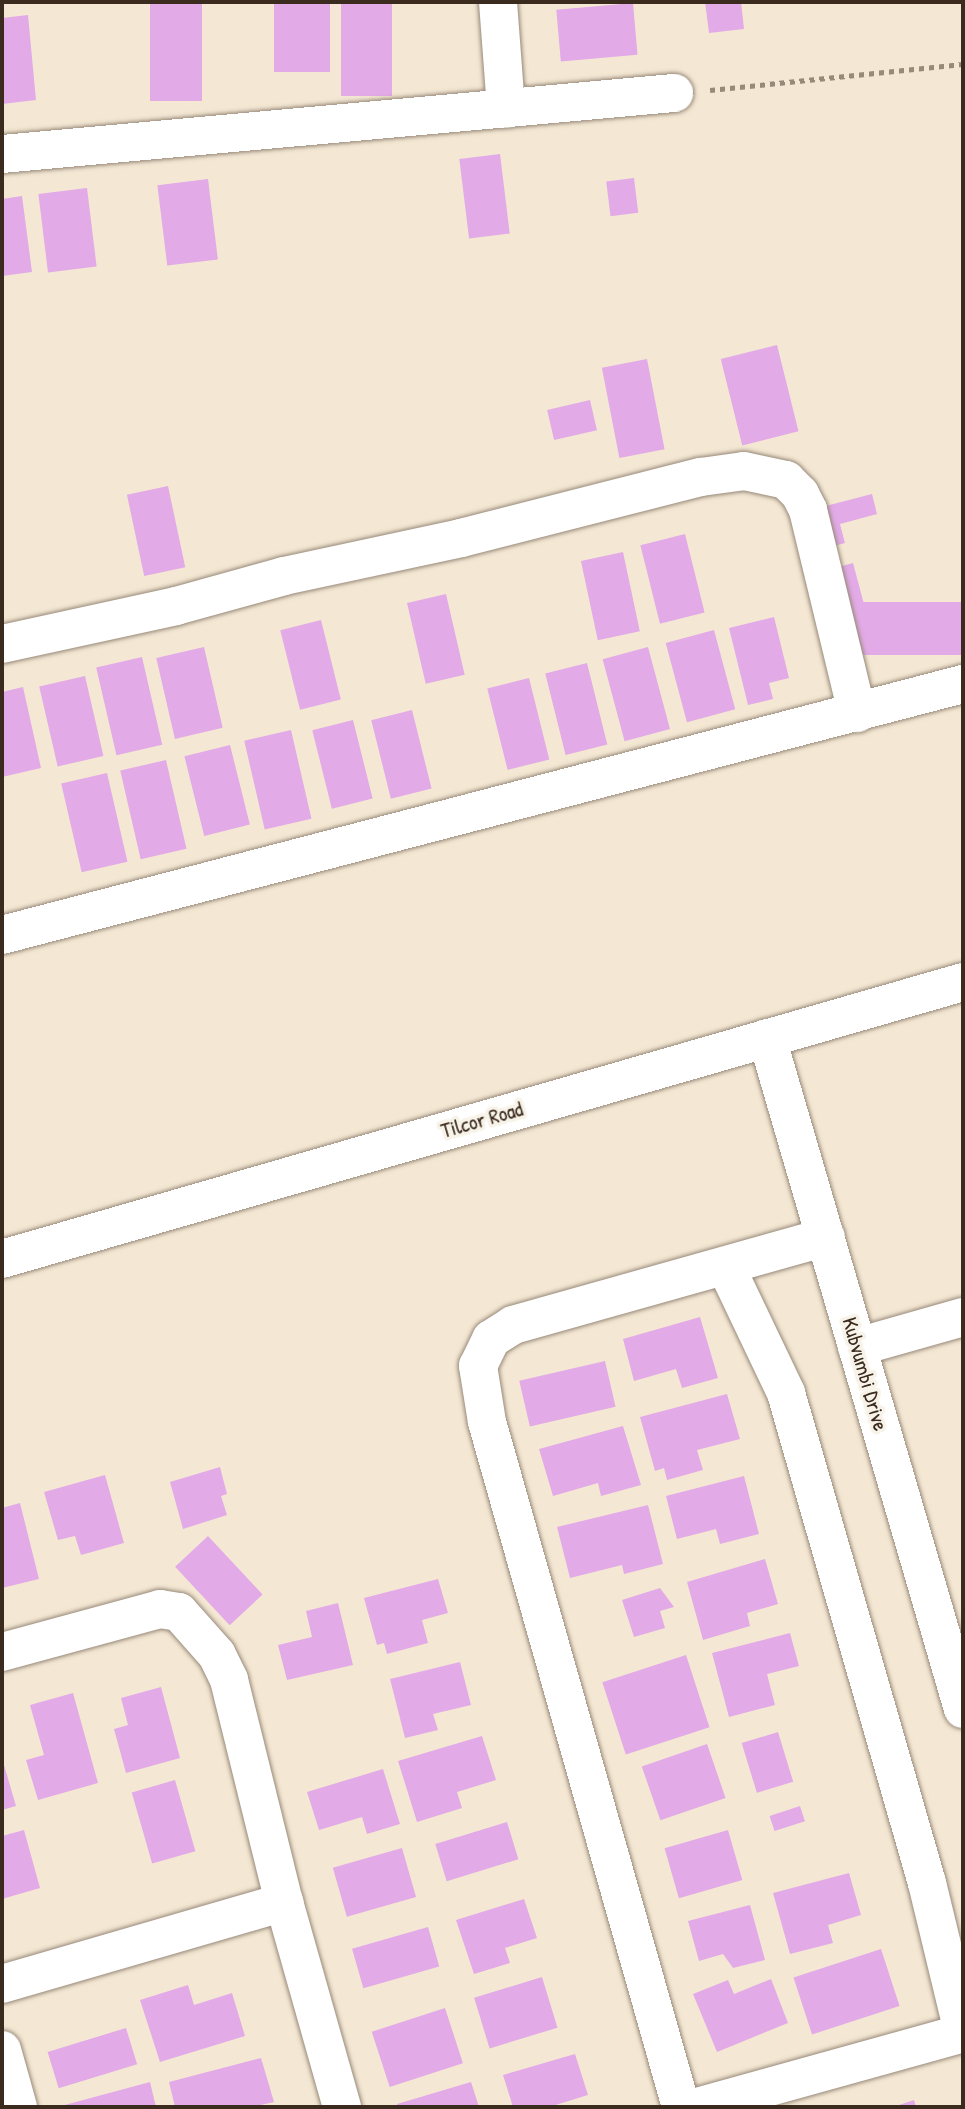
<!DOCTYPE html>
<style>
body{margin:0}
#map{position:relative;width:965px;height:2109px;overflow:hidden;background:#f4e8d4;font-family:"Patrick Hand",sans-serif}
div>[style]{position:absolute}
.building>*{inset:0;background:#e2aae7;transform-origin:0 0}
.path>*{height:4.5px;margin-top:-2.25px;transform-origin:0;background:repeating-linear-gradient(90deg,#988979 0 5px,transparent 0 10px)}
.roads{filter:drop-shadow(0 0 2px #988979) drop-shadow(0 0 2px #988979)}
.minor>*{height:38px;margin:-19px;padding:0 19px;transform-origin:19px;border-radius:19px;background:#fff}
.tertiary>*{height:38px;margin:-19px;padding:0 19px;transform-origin:19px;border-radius:19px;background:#fff}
span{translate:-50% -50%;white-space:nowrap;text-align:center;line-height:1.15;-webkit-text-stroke:7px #f7f3e8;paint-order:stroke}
.street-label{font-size:21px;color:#3b2a1e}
.frame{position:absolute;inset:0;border:4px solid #3b2a1e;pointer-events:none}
</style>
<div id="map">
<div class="building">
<i style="left:150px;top:2px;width:52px;height:99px"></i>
<i style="left:274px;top:2px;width:56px;height:70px"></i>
<i style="left:341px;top:2px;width:51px;height:94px"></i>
<i style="clip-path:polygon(705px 2px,741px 2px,744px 29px,709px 33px)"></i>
<i style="left:633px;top:3px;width:52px;height:77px;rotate:85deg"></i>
<i style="clip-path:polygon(28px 15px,36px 100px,2px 104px,2px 18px)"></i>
<i style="left:500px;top:154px;width:80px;height:41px;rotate:83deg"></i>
<i style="left:634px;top:178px;width:35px;height:28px;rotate:83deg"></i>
<i style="left:208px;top:179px;width:81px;height:51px;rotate:83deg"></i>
<i style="left:87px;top:188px;width:79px;height:49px;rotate:83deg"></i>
<i style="clip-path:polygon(22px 196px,32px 272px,2px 276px,2px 199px)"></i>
<i style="left:777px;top:345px;width:89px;height:58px;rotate:76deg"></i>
<i style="left:647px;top:359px;width:92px;height:46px;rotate:79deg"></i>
<i style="left:590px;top:400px;width:31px;height:44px;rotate:77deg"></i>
<i style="left:168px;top:486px;width:83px;height:42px;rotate:78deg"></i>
<i style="clip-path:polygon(872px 494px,877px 514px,840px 524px,845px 543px,829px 547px,818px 508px)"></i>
<i style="left:685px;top:534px;width:81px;height:46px;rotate:76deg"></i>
<i style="left:623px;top:552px;width:81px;height:43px;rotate:78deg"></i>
<i style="left:853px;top:563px;width:54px;height:20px;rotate:75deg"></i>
<i style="left:446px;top:594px;width:83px;height:40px;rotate:77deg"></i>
<i style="left:963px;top:602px;width:53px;height:117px;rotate:90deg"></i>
<i style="clip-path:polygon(774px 617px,789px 678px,769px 683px,773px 699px,748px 705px,729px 628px)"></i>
<i style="left:321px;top:620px;width:82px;height:42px;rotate:76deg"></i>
<i style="left:714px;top:630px;width:82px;height:50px;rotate:75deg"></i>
<i style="left:204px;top:647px;width:83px;height:49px;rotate:77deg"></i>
<i style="left:648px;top:647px;width:85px;height:47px;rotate:75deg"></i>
<i style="left:142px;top:657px;width:90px;height:47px;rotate:77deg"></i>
<i style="left:587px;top:663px;width:84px;height:43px;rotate:76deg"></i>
<i style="left:85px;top:676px;width:82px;height:47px;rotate:77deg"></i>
<i style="left:529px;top:678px;width:84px;height:43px;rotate:76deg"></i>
<i style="clip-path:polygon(23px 687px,41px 768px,2px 777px,2px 692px)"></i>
<i style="left:412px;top:710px;width:81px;height:42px;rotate:76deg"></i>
<i style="left:353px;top:720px;width:81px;height:42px;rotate:76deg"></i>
<i style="left:291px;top:730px;width:91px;height:48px;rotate:77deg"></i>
<i style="left:230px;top:745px;width:82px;height:47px;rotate:76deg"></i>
<i style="left:166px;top:760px;width:91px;height:47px;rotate:77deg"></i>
<i style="left:107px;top:773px;width:91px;height:47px;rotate:77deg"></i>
<i style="clip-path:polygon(700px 1317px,718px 1378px,682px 1388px,676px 1369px,634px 1381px,623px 1339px)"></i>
<i style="left:605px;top:1361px;width:47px;height:88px;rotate:77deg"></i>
<i style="clip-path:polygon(727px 1394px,740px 1439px,697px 1450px,703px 1470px,667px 1480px,664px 1468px,655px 1471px,640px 1417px)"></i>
<i style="clip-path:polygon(623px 1426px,641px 1485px,601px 1496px,598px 1483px,553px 1496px,539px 1449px)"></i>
<i style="clip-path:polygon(220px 1467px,227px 1494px,221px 1496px,227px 1515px,183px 1529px,170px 1482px)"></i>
<i style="clip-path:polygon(105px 1475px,124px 1543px,81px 1555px,75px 1536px,58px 1540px,44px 1492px)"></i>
<i style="clip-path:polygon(744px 1476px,759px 1534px,720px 1544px,716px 1529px,677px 1539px,666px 1496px)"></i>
<i style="clip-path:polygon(20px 1503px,39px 1579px,2px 1588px,2px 1508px)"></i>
<i style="clip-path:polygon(648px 1505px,663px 1564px,624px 1574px,622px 1565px,570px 1578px,557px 1527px)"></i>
<i style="left:208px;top:1536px;width:80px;height:45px;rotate:47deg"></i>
<i style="clip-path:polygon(765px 1559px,778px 1604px,747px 1613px,750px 1626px,703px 1640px,687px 1582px)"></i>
<i style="clip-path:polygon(438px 1579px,448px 1613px,422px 1620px,428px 1643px,387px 1654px,384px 1643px,377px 1645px,364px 1598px)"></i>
<i style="clip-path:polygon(660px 1588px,674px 1607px,660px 1611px,665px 1628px,634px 1637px,622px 1600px)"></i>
<i style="clip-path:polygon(338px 1603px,353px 1665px,287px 1680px,278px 1645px,312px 1637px,306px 1611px)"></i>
<i style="clip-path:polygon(790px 1633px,799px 1666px,767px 1674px,775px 1705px,729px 1717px,712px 1653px)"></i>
<i style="left:686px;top:1655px;width:76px;height:88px;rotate:72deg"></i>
<i style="clip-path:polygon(460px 1662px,471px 1705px,433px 1714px,438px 1730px,405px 1738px,390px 1679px)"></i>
<i style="clip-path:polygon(161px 1687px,180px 1758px,126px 1773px,114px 1729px,128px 1725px,121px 1698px)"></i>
<i style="clip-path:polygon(73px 1693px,98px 1783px,38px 1800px,26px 1760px,44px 1755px,30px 1705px)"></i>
<i style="left:778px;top:1732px;width:52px;height:38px;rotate:73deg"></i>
<i style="clip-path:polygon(482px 1736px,496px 1780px,457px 1792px,462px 1808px,417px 1822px,398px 1761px)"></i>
<i style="left:707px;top:1744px;width:57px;height:69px;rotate:71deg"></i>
<i style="clip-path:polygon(2px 1758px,16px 1806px,2px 1810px)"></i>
<i style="clip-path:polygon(383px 1769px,400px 1824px,367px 1834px,362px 1817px,319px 1830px,307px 1792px)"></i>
<i style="left:175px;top:1780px;width:74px;height:45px;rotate:74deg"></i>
<i style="left:800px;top:1806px;width:16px;height:32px;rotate:72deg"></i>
<i style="left:507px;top:1822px;width:39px;height:75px;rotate:73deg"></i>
<i style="clip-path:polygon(24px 1830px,40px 1888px,2px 1899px,2px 1836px)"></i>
<i style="left:728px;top:1830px;width:52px;height:66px;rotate:74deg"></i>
<i style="left:402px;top:1848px;width:51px;height:72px;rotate:74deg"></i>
<i style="clip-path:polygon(849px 1873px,861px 1915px,828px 1925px,833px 1943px,790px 1954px,773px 1893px)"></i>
<i style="clip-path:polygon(524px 1899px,537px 1938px,505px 1948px,510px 1963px,474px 1974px,456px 1920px)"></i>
<i style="clip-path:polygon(750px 1905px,765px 1960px,733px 1968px,723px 1954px,699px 1961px,688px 1921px)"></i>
<i style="left:428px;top:1927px;width:41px;height:79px;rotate:74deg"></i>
<i style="left:881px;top:1949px;width:60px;height:92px;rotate:72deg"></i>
<i style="left:542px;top:1977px;width:53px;height:71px;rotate:73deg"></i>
<i style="clip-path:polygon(771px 1979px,788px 2023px,717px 2052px,693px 1994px,728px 1980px,734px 1994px)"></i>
<i style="clip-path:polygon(188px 1985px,194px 2005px,232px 1993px,245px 2036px,160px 2062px,140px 2000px)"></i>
<i style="left:445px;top:2008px;width:58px;height:77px;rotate:72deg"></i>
<i style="left:126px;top:2028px;width:38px;height:82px;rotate:73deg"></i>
<i style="clip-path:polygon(575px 2054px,588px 2095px,549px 2107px,513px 2107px,503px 2075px)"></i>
<i style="clip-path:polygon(261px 2058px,274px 2102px,252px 2107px,175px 2107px,169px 2082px)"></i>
<i style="clip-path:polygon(150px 2082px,156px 2107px,61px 2107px,61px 2106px)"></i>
<i style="clip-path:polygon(471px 2082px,479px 2107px,398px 2107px,397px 2104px)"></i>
<i style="clip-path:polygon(914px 2100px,916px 2107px,893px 2107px)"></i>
</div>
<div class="path">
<i style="left:710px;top:90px;width:254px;rotate:-5.9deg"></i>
</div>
<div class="roads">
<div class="minor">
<i style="left:498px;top:2px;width:107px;rotate:85.7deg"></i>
<i style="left:2px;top:154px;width:675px;rotate:-5.19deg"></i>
<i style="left:2px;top:644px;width:178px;rotate:-12.3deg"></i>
<i style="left:176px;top:606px;width:112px;rotate:-15.5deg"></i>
<i style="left:284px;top:576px;width:181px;rotate:-12.1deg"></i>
<i style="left:461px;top:538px;width:248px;rotate:-14.3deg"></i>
<i style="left:701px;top:477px;width:43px;rotate:-7.9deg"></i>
<i style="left:744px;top:471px;width:43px;rotate:12.1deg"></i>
<i style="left:786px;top:480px;width:20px;rotate:45deg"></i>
<i style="left:800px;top:494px;width:18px;rotate:63deg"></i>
<i style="left:808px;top:510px;width:209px;rotate:76.4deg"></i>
<i style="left:2px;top:935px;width:993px;rotate:-14.64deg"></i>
<i style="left:726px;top:1267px;width:140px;rotate:64.5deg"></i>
<i style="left:786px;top:1393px;width:510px;rotate:73.95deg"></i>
<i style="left:927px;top:1883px;width:153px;rotate:76.4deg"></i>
<i style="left:857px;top:1347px;width:110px;rotate:-15.8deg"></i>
<i style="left:2px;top:1652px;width:164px;rotate:-15.2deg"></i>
<i style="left:160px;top:1609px;width:19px;rotate:9deg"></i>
<i style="left:179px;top:1612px;width:57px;rotate:48.5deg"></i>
<i style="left:217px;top:1655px;width:28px;rotate:64deg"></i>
<i style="left:229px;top:1680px;width:229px;rotate:76.1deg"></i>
<i style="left:284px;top:1902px;width:213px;rotate:74.2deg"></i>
<i style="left:2px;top:1984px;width:294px;rotate:-16.2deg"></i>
<i style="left:2px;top:2050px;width:59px;rotate:74.3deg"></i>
<i style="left:681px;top:2107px;width:712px;rotate:-105.81deg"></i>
<i style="left:487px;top:1422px;width:57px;rotate:-99.1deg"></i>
<i style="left:478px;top:1366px;width:30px;rotate:-64deg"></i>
<i style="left:491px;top:1339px;width:26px;rotate:-32deg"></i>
<i style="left:513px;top:1325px;width:325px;rotate:-15.7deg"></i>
<i style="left:697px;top:2107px;width:276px;rotate:-15.5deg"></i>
</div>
<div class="tertiary">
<i style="left:767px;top:1038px;width:699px;rotate:73.72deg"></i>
<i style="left:2px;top:1259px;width:1000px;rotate:-16.08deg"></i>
</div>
</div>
<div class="street-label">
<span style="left:482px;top:1120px;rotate:-16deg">Tilcor Road</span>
<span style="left:865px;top:1374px;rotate:74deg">Kubvumbi Drive</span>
</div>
<div class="frame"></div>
</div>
